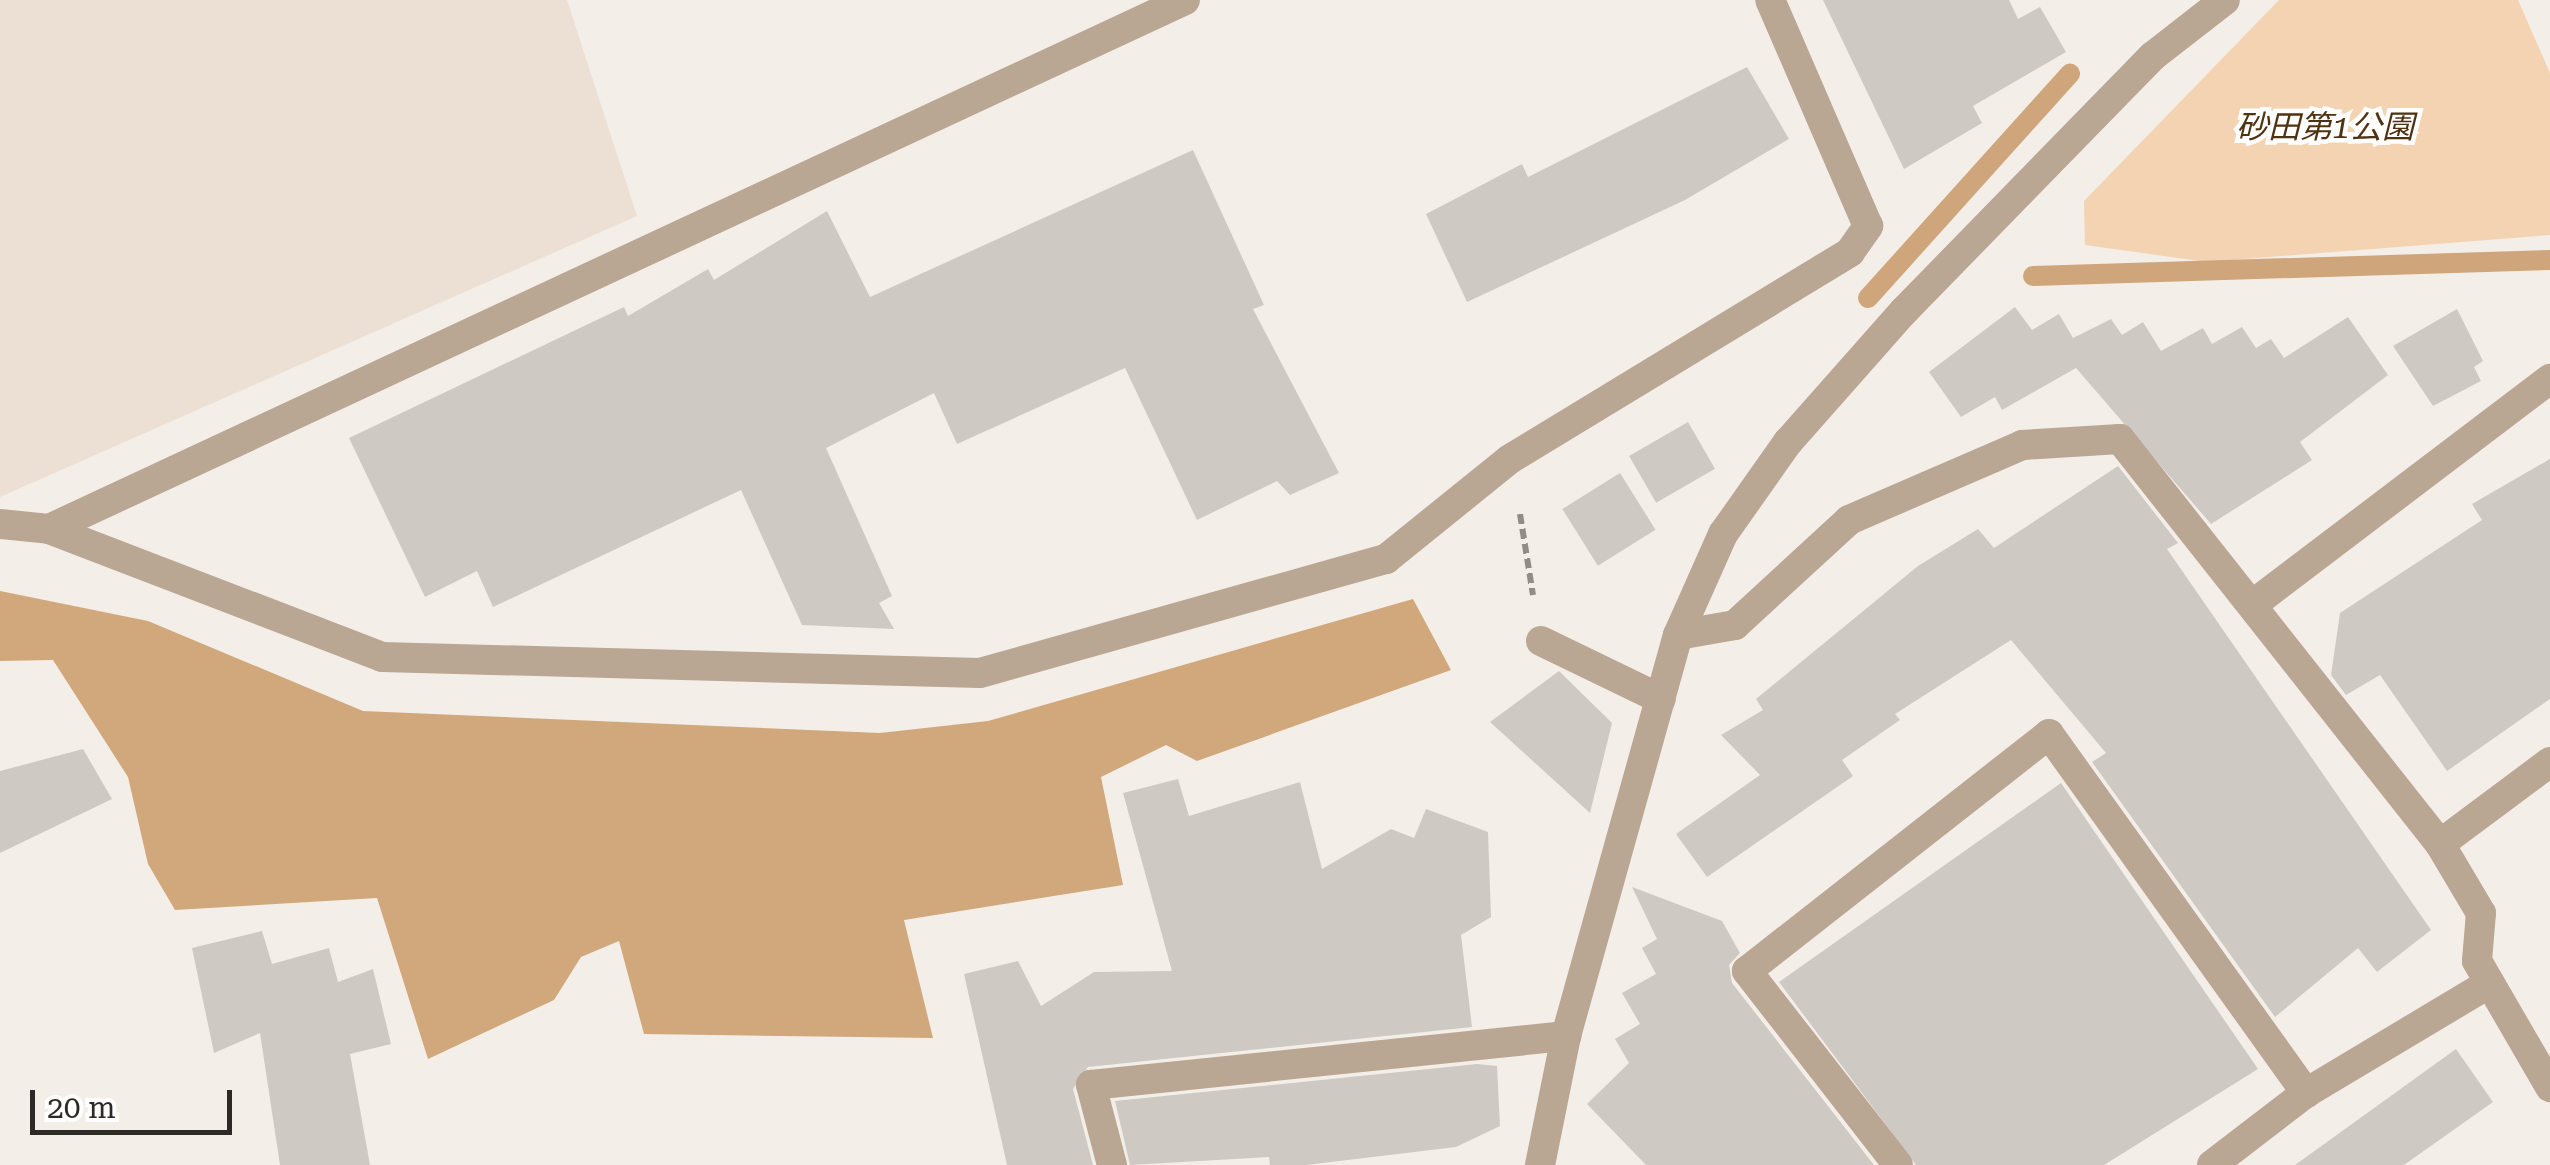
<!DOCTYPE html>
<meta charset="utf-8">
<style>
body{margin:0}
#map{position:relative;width:2550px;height:1165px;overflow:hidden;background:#f4eee8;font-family:"Roboto Serif","Noto Sans JP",serif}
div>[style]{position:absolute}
.built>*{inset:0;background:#ece0d5}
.green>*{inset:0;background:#f4d3b2}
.forest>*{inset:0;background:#d1a77c}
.stream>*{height:20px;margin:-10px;padding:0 10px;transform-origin:10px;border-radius:10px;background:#cfa57b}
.building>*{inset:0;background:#cfc9c3;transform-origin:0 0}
.path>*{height:6px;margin-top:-3px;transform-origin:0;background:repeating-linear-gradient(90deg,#908c88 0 10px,transparent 0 15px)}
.lane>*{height:30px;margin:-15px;padding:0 15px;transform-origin:15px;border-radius:15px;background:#b9a693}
.street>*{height:30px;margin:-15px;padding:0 15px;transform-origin:15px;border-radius:15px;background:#b9a693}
span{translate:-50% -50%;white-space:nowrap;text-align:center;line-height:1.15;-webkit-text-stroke:9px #fff;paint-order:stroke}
.park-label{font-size:32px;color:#4f3210;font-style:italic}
.scale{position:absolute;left:30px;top:1090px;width:202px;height:45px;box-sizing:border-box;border:5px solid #2c2927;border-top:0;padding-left:12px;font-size:30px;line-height:35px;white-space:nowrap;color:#2c2927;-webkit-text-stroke:8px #fff;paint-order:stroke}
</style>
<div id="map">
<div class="built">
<i style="clip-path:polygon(0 0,567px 0,637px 216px,0 497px)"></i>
</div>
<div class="green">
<i style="clip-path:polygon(2279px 0,2518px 0,2550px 73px,2550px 235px,2207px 262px,2085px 245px,2084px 201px)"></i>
</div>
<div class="forest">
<i style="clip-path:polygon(0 591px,148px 621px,363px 711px,880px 733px,988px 721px,1413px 599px,1451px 670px,1197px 761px,1166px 745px,1101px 777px,1123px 885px,904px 920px,933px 1038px,644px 1034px,619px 941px,581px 957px,554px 1000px,428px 1059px,377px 898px,175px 910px,148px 864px,128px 777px,53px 660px,0 661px)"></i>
</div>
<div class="stream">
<i style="left:2033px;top:276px;width:517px;rotate:-1.77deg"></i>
<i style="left:1868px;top:298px;width:302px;rotate:-48deg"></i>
</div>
<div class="building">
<i style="clip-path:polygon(1823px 0,2009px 0,2018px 19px,2040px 7px,2066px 52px,1973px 106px,1982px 123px,1904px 169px)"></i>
<i style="clip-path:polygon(1747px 67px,1789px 139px,1685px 200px,1467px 302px,1426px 214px,1522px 164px,1528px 177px)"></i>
<i style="clip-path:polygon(1193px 150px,1264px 305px,1253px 309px,1339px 473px,1290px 495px,1277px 481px,1197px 520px,1125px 368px,957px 444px,934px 393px,826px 448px,892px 596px,879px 603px,894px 629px,802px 625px,741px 490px,493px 607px,477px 571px,425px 597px,349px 438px,624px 307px,628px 316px,708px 269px,714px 280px,827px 211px,870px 297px)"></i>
<i style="clip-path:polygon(2015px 307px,2032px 330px,2059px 314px,2073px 338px,2111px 319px,2122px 335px,2143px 322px,2161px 351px,2203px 328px,2212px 344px,2242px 327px,2256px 348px,2271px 339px,2284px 358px,2348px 317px,2388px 375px,2300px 442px,2312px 460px,2211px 524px,2076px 368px,2002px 410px,1995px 397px,1961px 417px,1929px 372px)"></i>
<i style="clip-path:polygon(2457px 309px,2483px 361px,2474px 367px,2481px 381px,2433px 406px,2393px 346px)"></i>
<i style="left:1688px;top:422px;width:54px;height:68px;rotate:60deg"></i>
<i style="clip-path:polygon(2550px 459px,2550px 699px,2447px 771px,2380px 675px,2346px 695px,2331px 675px,2340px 613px,2482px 520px,2472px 504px)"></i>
<i style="clip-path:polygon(2118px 466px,2178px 543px,2167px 549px,2431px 930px,2377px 972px,2358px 948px,2275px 1017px,2092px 762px,2106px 753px,2011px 640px,1895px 714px,1900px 720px,1842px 760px,1853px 776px,1707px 877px,1676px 834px,1760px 775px,1721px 735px,1763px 710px,1756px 699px,1918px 566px,1978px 529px,1994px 548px)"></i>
<i style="left:1620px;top:473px;width:67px;height:68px;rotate:58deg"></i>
<i style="clip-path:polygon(1559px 671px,1612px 723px,1590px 813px,1490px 722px)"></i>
<i style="clip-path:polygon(83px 749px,112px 799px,0 853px,0 771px)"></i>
<i style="clip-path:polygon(1178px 779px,1189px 816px,1300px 782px,1322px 869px,1391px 829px,1414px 838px,1426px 809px,1488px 832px,1491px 917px,1461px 935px,1472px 1027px,1088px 1067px,1073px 1089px,1093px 1165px,1007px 1165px,964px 974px,1018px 961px,1041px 1006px,1094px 972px,1172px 971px,1123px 793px)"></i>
<i style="clip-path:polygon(2061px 783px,2258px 1069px,2104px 1165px,1916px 1165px,1779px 982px)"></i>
<i style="clip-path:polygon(1632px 887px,1722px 921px,1740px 953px,1729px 965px,1732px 983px,1874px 1165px,1646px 1165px,1587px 1104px,1629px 1063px,1615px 1039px,1640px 1024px,1622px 993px,1656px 974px,1642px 948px,1657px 939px)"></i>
<i style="clip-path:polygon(262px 931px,272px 964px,329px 948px,338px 982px,373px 969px,391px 1044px,350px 1054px,370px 1165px,280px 1165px,260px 1033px,214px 1053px,192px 948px)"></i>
<i style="clip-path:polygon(2456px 1049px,2493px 1102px,2404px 1165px,2295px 1165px)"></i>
<i style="clip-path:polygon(1477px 1064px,1497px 1066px,1500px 1126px,1456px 1147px,1306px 1165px,1270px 1165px,1269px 1157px,1130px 1165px,1115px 1101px)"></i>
</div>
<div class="path">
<i style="left:1520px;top:514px;width:82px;rotate:80.9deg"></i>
</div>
<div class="lane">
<i style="left:1541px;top:641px;width:133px;rotate:25.8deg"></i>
</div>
<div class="street">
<i style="left:0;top:524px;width:49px;rotate:5.8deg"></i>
<i style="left:49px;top:529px;width:357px;rotate:21deg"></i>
<i style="left:382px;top:657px;width:598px;rotate:1.53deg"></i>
<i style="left:980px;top:673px;width:422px;rotate:-15.7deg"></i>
<i style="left:1386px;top:559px;width:159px;rotate:-38.9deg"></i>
<i style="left:1510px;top:459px;width:398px;rotate:-31.3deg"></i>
<i style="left:1850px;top:252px;width:32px;rotate:-55deg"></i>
<i style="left:1868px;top:226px;width:246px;rotate:-113.4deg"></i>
<i style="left:49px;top:529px;width:1253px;rotate:-24.97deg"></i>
<i style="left:2252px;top:605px;width:374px;rotate:-37.2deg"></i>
<i style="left:1678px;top:635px;width:58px;rotate:-10deg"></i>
<i style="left:1735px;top:625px;width:155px;rotate:-42.6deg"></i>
<i style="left:1849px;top:520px;width:189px;rotate:-23.4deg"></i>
<i style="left:2022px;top:445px;width:98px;rotate:-3.5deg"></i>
<i style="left:2120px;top:439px;width:516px;rotate:51.69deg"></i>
<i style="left:2440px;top:844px;width:80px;rotate:59.3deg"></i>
<i style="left:2481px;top:913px;width:48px;rotate:94.8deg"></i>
<i style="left:2477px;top:961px;width:146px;rotate:59.9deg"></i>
<i style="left:2440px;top:844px;width:137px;rotate:-36.7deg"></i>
<i style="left:1112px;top:1165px;width:83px;rotate:-104.7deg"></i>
<i style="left:1091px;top:1085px;width:478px;rotate:-5.9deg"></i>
<i style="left:1540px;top:1165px;width:132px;rotate:-78.6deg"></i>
<i style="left:1566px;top:1036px;width:416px;rotate:-74.4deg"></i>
<i style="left:1678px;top:635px;width:111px;rotate:-66deg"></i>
<i style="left:1723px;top:534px;width:113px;rotate:-54.8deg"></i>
<i style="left:1788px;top:442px;width:175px;rotate:-48.5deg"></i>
<i style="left:1904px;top:311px;width:356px;rotate:-45.7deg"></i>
<i style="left:2153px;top:56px;width:91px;rotate:-37.9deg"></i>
<i style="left:1898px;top:1165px;width:246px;rotate:-127.9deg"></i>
<i style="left:1747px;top:971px;width:384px;rotate:-38.1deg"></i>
<i style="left:2049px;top:734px;width:442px;rotate:54.4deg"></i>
<i style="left:2212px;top:1165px;width:118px;rotate:-37.5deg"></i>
<i style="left:2306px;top:1093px;width:212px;rotate:-30.9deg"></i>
</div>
<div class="park-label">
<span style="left:2325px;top:127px">砂田第1公園</span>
</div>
<div class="scale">20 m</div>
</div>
